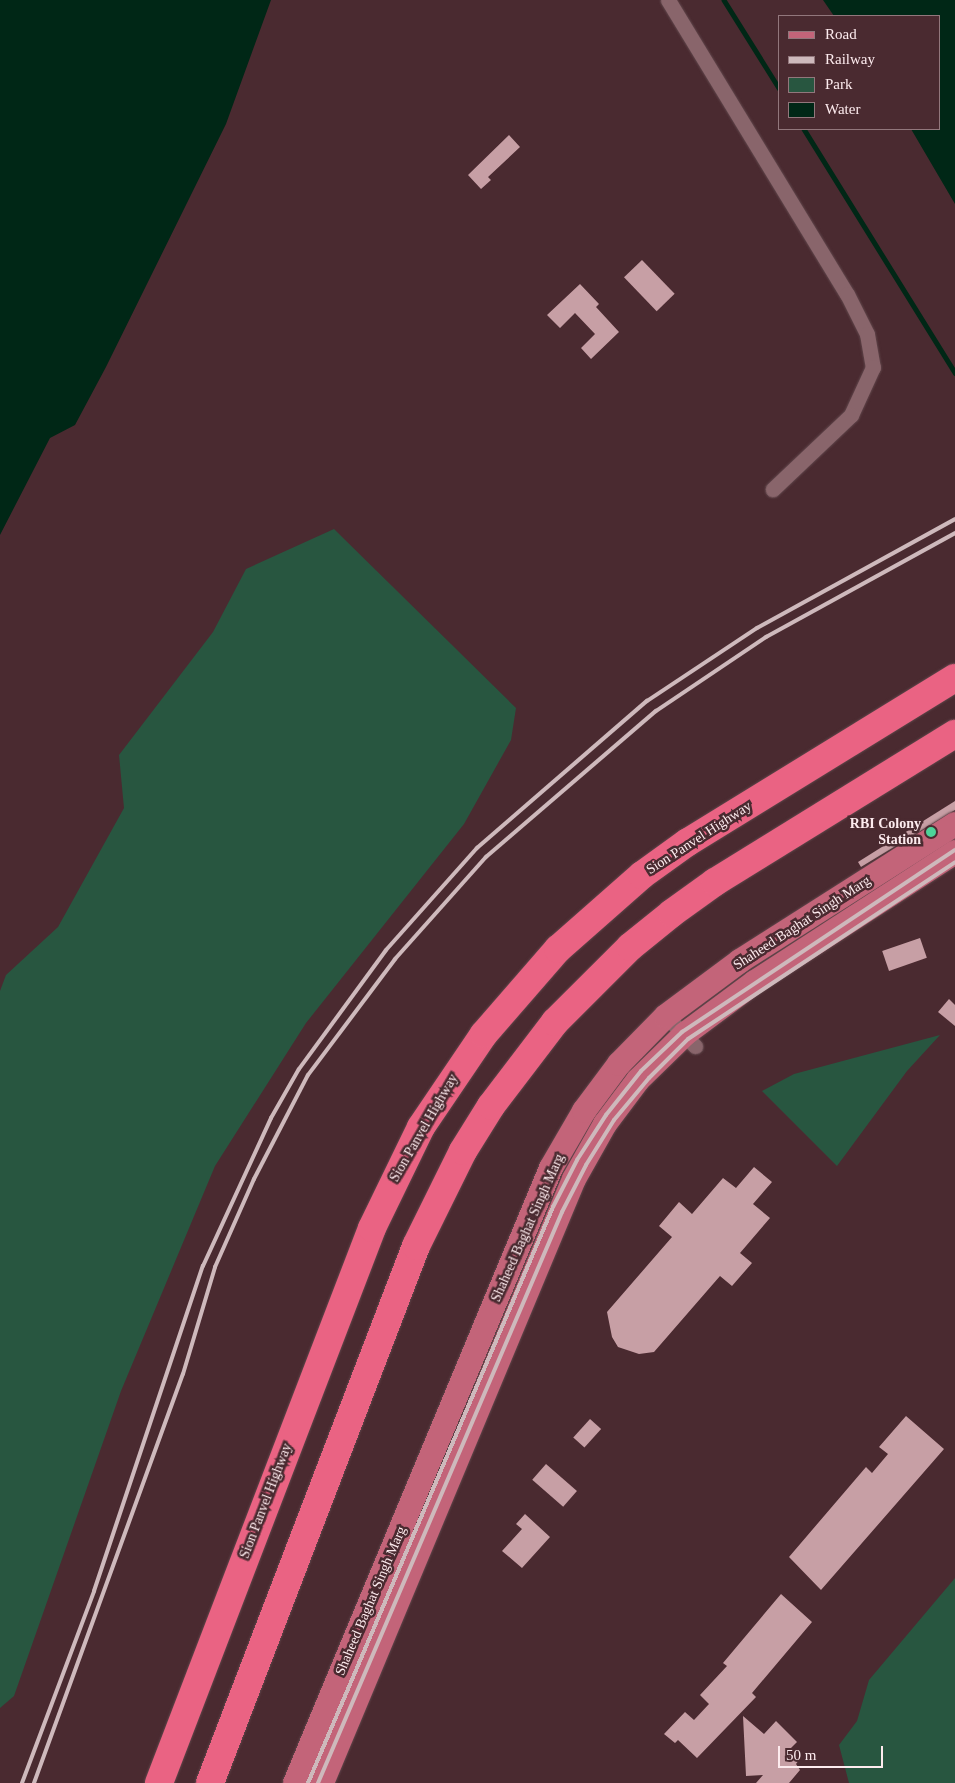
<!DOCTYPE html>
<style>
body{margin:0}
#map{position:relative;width:955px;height:1783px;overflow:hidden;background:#4a2a30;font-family:"Times New Roman",serif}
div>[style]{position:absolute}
.green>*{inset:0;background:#285640}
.water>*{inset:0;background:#002716}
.stream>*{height:4.5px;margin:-2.25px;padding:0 2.25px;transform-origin:2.25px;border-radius:2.25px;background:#002716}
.building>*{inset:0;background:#c79fa5;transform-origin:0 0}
.roads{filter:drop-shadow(0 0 1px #60464b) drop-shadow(0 0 1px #60464b)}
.street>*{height:15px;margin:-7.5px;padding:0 7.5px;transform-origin:7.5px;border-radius:7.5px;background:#89656b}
.primary>*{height:24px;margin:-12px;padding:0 12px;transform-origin:12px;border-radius:12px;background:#c36479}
.highway>*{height:28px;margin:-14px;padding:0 14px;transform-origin:14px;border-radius:14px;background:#ea6383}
.rail>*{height:4px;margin:-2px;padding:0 2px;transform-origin:2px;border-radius:2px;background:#ceb9bc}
.dots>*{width:14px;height:14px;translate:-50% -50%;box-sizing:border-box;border:2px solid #4a2a30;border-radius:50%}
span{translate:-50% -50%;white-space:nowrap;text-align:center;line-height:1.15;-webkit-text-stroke:5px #4a2a30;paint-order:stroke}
.poi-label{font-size:14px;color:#fdebee;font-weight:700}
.right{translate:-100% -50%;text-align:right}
.street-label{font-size:14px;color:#fdebee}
.legend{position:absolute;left:778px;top:15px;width:162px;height:115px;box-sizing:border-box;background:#4a2a30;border:1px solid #92777c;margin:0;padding:6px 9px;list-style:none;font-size:15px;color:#fdebee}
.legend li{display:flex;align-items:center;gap:10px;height:25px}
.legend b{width:25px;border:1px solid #92777c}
.scale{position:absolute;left:778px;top:1746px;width:105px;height:22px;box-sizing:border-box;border:2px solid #fdebee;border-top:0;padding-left:6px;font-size:15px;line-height:18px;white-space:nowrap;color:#fdebee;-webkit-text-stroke:4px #4a2a30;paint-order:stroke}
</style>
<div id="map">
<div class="green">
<i style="clip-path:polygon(334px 529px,516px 708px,511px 740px,464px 824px,306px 1023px,215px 1166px,121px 1391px,14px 1696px,0 1708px,0 991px,6px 975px,58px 927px,124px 808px,119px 755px,213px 632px,246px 569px)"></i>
<i style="clip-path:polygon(940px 1035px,907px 1071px,837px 1166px,762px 1091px,794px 1074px)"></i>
<i style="clip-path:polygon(955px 1578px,955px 1783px,849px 1783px,839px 1745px,857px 1721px,869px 1680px)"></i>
</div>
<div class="water">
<i style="clip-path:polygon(0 0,271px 0,226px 124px,106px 367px,75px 425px,50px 438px,0 535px)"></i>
<i style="clip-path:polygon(823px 0,955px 0,955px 204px,911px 129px,939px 129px,939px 16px,834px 16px)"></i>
</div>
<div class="stream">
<i style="left:724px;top:0;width:104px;rotate:58deg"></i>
<i style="left:804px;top:129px;width:287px;rotate:58.2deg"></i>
</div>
<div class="building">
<i style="clip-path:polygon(509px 135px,520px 147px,488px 177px,491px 180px,481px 189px,468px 175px)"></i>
<i style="left:642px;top:260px;width:47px;height:25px;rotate:46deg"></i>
<i style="clip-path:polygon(580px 284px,599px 304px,596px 307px,619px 332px,591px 359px,581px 348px,595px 334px,575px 313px,560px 328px,547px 315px)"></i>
<i style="clip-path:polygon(955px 801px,955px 810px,861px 867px,858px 862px)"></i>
<i style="left:920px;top:938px;width:21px;height:40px;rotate:71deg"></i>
<i style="clip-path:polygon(949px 999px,955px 1005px,955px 1026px,938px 1012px)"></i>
<i style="clip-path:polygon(754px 1167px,772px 1182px,753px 1204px,770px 1218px,740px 1253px,752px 1263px,732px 1286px,720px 1276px,654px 1352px,639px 1354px,618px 1347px,612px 1337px,607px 1312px,672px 1237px,659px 1226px,679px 1202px,692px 1214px,723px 1178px,736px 1188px)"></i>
<i style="clip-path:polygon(906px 1416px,944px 1449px,821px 1590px,789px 1557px,866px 1467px,872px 1473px,888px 1454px,879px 1447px)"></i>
<i style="left:590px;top:1419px;width:15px;height:25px;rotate:42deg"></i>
<i style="left:546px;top:1464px;width:41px;height:21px;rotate:41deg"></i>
<i style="clip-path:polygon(525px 1514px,550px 1537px,522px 1568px,502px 1551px,522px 1529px,516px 1524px)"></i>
<i style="clip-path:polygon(781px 1594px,812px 1622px,752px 1693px,756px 1697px,697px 1758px,678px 1740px,675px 1743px,664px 1734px,685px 1712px,694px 1720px,709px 1704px,700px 1695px,727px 1666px,723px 1663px)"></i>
<i style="clip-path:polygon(743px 1716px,764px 1734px,776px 1721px,797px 1742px,789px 1750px,799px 1760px,796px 1764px,800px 1770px,789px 1783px,756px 1783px,763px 1775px,746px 1776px)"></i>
</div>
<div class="roads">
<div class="street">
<i style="left:668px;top:0;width:344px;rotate:58.7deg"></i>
<i style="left:847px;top:294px;width:45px;rotate:63.4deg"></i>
<i style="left:867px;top:334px;width:34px;rotate:80deg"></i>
<i style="left:873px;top:367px;width:53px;rotate:114.6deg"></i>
<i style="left:851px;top:415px;width:108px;rotate:136.5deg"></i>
<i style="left:666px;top:1016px;width:42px;rotate:46deg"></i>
</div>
<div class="primary">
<i style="left:295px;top:1783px;width:666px;rotate:-67.4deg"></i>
<i style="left:551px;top:1168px;width:66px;rotate:-59.9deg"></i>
<i style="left:584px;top:1111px;width:59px;rotate:-53.3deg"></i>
<i style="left:619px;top:1064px;width:67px;rotate:-45.6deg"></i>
<i style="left:666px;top:1016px;width:92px;rotate:-36.6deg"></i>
<i style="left:740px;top:961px;width:255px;rotate:-32.5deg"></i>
<i style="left:322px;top:1783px;width:654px;rotate:-67.35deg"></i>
<i style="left:574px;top:1179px;width:63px;rotate:-60.6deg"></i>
<i style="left:605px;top:1124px;width:55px;rotate:-53.1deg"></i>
<i style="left:638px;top:1080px;width:66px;rotate:-44.4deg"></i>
<i style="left:685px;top:1034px;width:87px;rotate:-36.6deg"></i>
<i style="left:755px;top:982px;width:239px;rotate:-33deg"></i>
</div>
<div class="highway">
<i style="left:159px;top:1783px;width:594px;rotate:-69deg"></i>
<i style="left:372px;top:1228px;width:112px;rotate:-64.1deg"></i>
<i style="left:421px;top:1127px;width:112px;rotate:-55.9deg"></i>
<i style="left:484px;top:1034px;width:113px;rotate:-49deg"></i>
<i style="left:558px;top:949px;width:112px;rotate:-41.4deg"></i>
<i style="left:642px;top:875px;width:57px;rotate:-35.7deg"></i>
<i style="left:688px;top:842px;width:313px;rotate:-31.6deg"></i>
<i style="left:210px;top:1783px;width:575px;rotate:-69.01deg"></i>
<i style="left:416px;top:1246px;width:106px;rotate:-63.7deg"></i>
<i style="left:463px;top:1151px;width:53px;rotate:-58.1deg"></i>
<i style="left:491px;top:1106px;width:106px;rotate:-52.7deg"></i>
<i style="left:555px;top:1022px;width:106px;rotate:-45deg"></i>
<i style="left:630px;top:947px;width:54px;rotate:-39deg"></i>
<i style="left:672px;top:913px;width:53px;rotate:-35.8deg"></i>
<i style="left:715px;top:882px;width:282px;rotate:-31.7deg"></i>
</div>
</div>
<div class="rail">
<i style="left:22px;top:1783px;width:205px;rotate:-69.4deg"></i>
<i style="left:94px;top:1591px;width:343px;rotate:-71.5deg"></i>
<i style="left:203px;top:1266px;width:163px;rotate:-65.3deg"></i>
<i style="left:271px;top:1118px;width:56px;rotate:-60.3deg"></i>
<i style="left:299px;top:1069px;width:147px;rotate:-53.8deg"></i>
<i style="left:386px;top:950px;width:137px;rotate:-48.3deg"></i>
<i style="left:477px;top:848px;width:225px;rotate:-40.9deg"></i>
<i style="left:647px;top:701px;width:132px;rotate:-33.6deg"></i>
<i style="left:757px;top:628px;width:226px;rotate:-28.8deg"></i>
<i style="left:34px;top:1783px;width:435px;rotate:-70deg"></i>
<i style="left:183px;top:1374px;width:112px;rotate:-73.3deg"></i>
<i style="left:215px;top:1267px;width:96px;rotate:-66.1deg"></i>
<i style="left:254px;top:1179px;width:117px;rotate:-62.6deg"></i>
<i style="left:308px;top:1075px;width:145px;rotate:-53.1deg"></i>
<i style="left:395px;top:959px;width:137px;rotate:-48.3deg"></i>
<i style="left:486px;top:857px;width:224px;rotate:-40.7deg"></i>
<i style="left:656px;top:711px;width:133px;rotate:-33.9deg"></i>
<i style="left:766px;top:637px;width:216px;rotate:-28.8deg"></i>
<i style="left:308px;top:1783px;width:626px;rotate:-66.96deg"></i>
<i style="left:553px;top:1207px;width:53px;rotate:-62.9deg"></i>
<i style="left:577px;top:1160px;width:54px;rotate:-57.2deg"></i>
<i style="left:606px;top:1115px;width:56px;rotate:-51.5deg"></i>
<i style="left:641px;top:1071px;width:57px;rotate:-43.6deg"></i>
<i style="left:682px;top:1032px;width:328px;rotate:-33.7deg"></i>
<i style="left:318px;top:1783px;width:621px;rotate:-66.86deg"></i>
<i style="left:562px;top:1212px;width:53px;rotate:-62.9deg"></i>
<i style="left:586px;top:1165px;width:53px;rotate:-58.1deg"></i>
<i style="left:614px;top:1120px;width:55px;rotate:-50.2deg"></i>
<i style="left:649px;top:1078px;width:55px;rotate:-45deg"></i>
<i style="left:688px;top:1039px;width:320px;rotate:-33.5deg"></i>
</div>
<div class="dots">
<i style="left:931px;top:832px;background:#4ed399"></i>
</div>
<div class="poi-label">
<span class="right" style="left:921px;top:832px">RBI Colony<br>Station</span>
</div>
<div class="street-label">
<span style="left:699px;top:838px;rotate:-33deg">Sion Panvel Highway</span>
<span style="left:802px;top:923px;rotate:-33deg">Shaheed Baghat Singh Marg</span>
<span style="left:424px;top:1128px;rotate:-60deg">Sion Panvel Highway</span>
<span style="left:528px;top:1228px;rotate:-66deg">Shaheed Baghat Singh Marg</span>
<span style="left:266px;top:1501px;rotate:-69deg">Sion Panvel Highway</span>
<span style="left:371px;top:1601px;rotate:-67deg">Shaheed Baghat Singh Marg</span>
</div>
<ul class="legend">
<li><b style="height:6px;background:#c36479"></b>Road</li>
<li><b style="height:6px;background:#ceb9bc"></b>Railway</li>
<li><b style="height:14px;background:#285640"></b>Park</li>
<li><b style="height:14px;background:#002716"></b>Water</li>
</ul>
<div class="scale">50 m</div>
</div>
